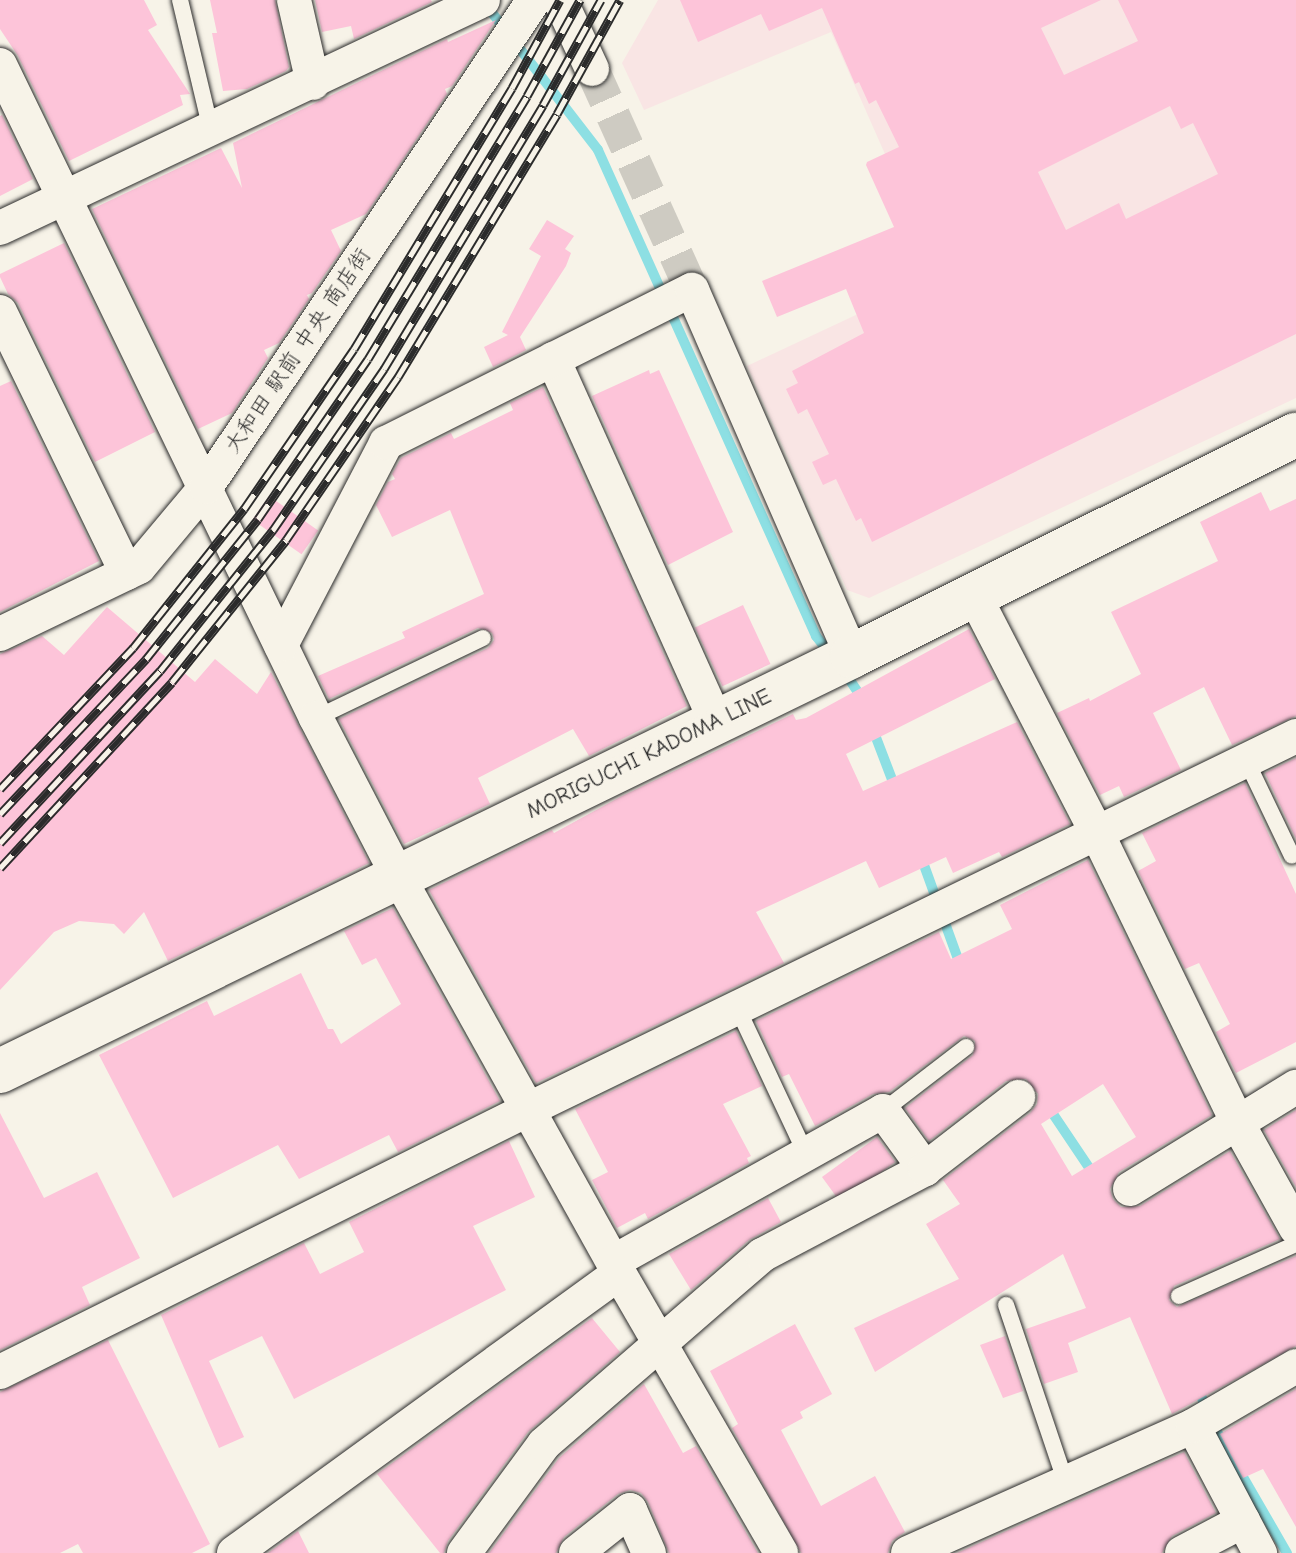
<!DOCTYPE html>
<meta charset="utf-8">
<style>
body{margin:0}
#map{position:relative;width:1296px;height:1553px;overflow:hidden;background:#f7f3e8;font-family:"Comic Neue","Klee One",sans-serif}
div>[style]{position:absolute}
.built>*{inset:0;background:#f9e5e4}
.stream>*{height:10px;margin:-5px;padding:0 5px;transform-origin:5px;border-radius:5px;background:#8ddfe3}
.building>*{inset:0;background:#fdc4d9;transform-origin:0 0}
.minor-tunnel>*{height:34px;margin-top:-17px;transform-origin:0;background:repeating-linear-gradient(90deg,#cecbc2 0 34px,transparent 0 51px)}
.roads{filter:drop-shadow(0 0 2px #2b2b2b) drop-shadow(0 0 2px #2b2b2b)}
.service>*{height:16px;margin:-8px;padding:0 8px;transform-origin:8px;border-radius:8px;background:#f7f3e8}
.minor>*{height:34px;margin:-17px;padding:0 17px;transform-origin:17px;border-radius:17px;background:#f7f3e8}
.secondary>*{height:44px;margin:-22px;padding:0 22px;transform-origin:22px;border-radius:22px;background:#f7f3e8}
.rail>*{height:9px;margin-top:-4.5px;transform-origin:0;background:repeating-linear-gradient(90deg,#f7f3e8 0 18px,#2b2b2b 0 36px);box-sizing:border-box;border-block:2px solid #2b2b2b}
span{translate:-50% -50%;white-space:nowrap;text-align:center;line-height:1.15;-webkit-text-stroke:8px #f7f3e8;paint-order:stroke}
.street-label{font-size:22px;color:#2b2b2b}
</style>
<div id="map">
<div class="built">
<i style="clip-path:polygon(658px 0,1296px 0,1296px 398px,869px 598px,847px 590px,747px 366px,939px 276px,831px 32px,644px 110px,622px 63px)"></i>
</div>
<div class="stream">
<i style="left:486px;top:5px;width:183px;rotate:52.3deg"></i>
<i style="left:598px;top:150px;width:533px;rotate:65.84deg"></i>
<i style="left:816px;top:636px;width:24px;rotate:52deg"></i>
<i style="left:843px;top:670px;width:36px;rotate:56deg"></i>
<i style="left:872px;top:727px;width:67px;rotate:69.1deg"></i>
<i style="left:920px;top:854px;width:120px;rotate:70.1deg"></i>
<i style="left:1047px;top:1105px;width:84px;rotate:56.1deg"></i>
<i style="left:1197px;top:1386px;width:42px;rotate:67.7deg"></i>
<i style="left:1213px;top:1425px;width:148px;rotate:60deg"></i>
</div>
<div class="building">
<i style="clip-path:polygon(0 0,144px 0,157px 25px,148px 30px,190px 94px,180px 95px,183px 105px,69px 161px,18px 56px,0 29px)"></i>
<i style="clip-path:polygon(210px 0,275px 0,289px 67px,286px 71px,247px 89px,223px 91px,212px 33px,217px 33px)"></i>
<i style="clip-path:polygon(315px 0,431px 0,432px 2px,354px 39px,351px 26px,322px 32px)"></i>
<i style="clip-path:polygon(evenodd,680px 0,1101px 0,1041px 28px,1064px 75px,1138px 41px,1118px 0,1296px 0,1296px 334px,872px 542px,861px 518px,856px 521px,836px 479px,823px 485px,812px 462px,829px 454px,807px 409px,798px 414px,786px 389px,798px 383px,792px 371px,864px 333px,846px 289px,777px 317px,762px 281px,894px 227px,866px 165px,867px 162px,899px 147px,876px 100px,869px 104px,859px 82px,855px 84px,822px 8px,769px 31px,761px 14px,698px 42px,680px 0,1170px 106px,1181px 129px,1193px 123px,1218px 174px,1126px 219px,1119px 203px,1066px 230px,1038px 172px,1170px 106px)"></i>
<i style="clip-path:polygon(496px 20px,452px 86px,445px 89px,447px 94px,366px 214px,331px 230px,341px 251px,312px 293px,307px 295px,309px 299px,279px 343px,264px 350px,268px 358px,232px 413px,198px 429px,92px 209px,221px 148px,242px 188px,233px 143px,447px 39px,448px 42px)"></i>
<i style="clip-path:polygon(2px 115px,33px 179px,0 196px,0 116px)"></i>
<i style="clip-path:polygon(547px 220px,574px 236px,565px 249px,571px 253px,566px 266px,520px 337px,526px 350px,493px 367px,484px 347px,508px 335px,502px 332px,541px 256px,529px 249px)"></i>
<i style="clip-path:polygon(64px 243px,155px 432px,95px 462px,18px 303px,8px 294px,0 277px,0 274px)"></i>
<i style="clip-path:polygon(649px 370px,650px 374px,659px 370px,733px 532px,668px 565px,592px 396px)"></i>
<i style="clip-path:polygon(11px 381px,99px 561px,0 612px,0 386px)"></i>
<i style="clip-path:polygon(543px 387px,687px 706px,589px 756px,573px 729px,478px 778px,490px 804px,404px 844px,339px 719px,488px 648px,494px 640px,492px 633px,478px 628px,329px 699px,318px 676px,405px 638px,402px 632px,484px 594px,450px 510px,392px 537px,376px 505px,388px 482px,395px 479px,392px 474px,401px 458px,451px 433px,454px 439px,513px 410px,510px 403px)"></i>
<i style="clip-path:polygon(1261px 492px,1270px 511px,1296px 499px,1296px 716px,1232px 745px,1204px 687px,1153px 713px,1181px 770px,1124px 797px,1119px 786px,1100px 795px,1057px 713px,1089px 698px,1090px 701px,1141px 674px,1111px 612px,1218px 561px,1200px 522px)"></i>
<i style="left:269px;top:496px;width:60px;height:29px;rotate:35deg"></i>
<i style="left:743px;top:605px;width:65px;height:53px;rotate:65deg"></i>
<i style="clip-path:polygon(107px 607px,195px 682px,215px 659px,257px 694px,271px 672px,369px 863px,168px 961px,144px 912px,124px 934px,114px 924px,79px 921px,54px 932px,0 990px,0 654px,42px 636px,64px 655px)"></i>
<i style="clip-path:polygon(969px 629px,995px 679px,846px 754px,863px 791px,1017px 722px,1070px 824px,1002px 857px,999px 852px,953px 873px,946px 857px,879px 888px,866px 861px,756px 912px,784px 963px,536px 1083px,429px 890px,552px 830px,554px 833px,620px 797px,793px 714px,796px 720px,806px 718px)"></i>
<i style="clip-path:polygon(1296px 758px,1296px 839px,1265px 773px)"></i>
<i style="clip-path:polygon(1245px 783px,1296px 894px,1296px 1042px,1236px 1073px,1216px 1032px,1230px 1024px,1199px 963px,1185px 969px,1138px 871px,1156px 861px,1142px 833px)"></i>
<i style="clip-path:polygon(evenodd,1088px 860px,1212px 1115px,1119px 1172px,1110px 1189px,1113px 1199px,1121px 1207px,1140px 1206px,1230px 1151px,1280px 1239px,1174px 1286px,1169px 1300px,1177px 1307px,1296px 1256px,1296px 1346px,1172px 1414px,1130px 1317px,1068px 1343px,1078px 1372px,1044px 1384px,1026px 1329px,1086px 1308px,1063px 1254px,875px 1372px,854px 1328px,959px 1279px,926px 1224px,960px 1204px,943px 1180px,1030px 1113px,1037px 1104px,1038px 1094px,1026px 1079px,1006px 1081px,929px 1141px,905px 1108px,973px 1055px,975px 1041px,964px 1036px,889px 1092px,873px 1094px,815px 1126px,789px 1074px,782px 1077px,756px 1021px,939px 932px,951px 959px,1012px 929px,1000px 905px,1088px 860px,1103px 1084px,1136px 1137px,1072px 1176px,1041px 1124px,1103px 1084px)"></i>
<i style="clip-path:polygon(393px 908px,500px 1101px,398px 1152px,389px 1135px,299px 1179px,278px 1145px,173px 1198px,99px 1055px,207px 1001px,214px 1016px,301px 973px,328px 1029px,333px 1029px,341px 1044px,401px 1004px,376px 958px,362px 965px,344px 931px)"></i>
<i style="clip-path:polygon(736px 1031px,762px 1086px,723px 1104px,751px 1156px,747px 1158px,749px 1163px,648px 1219px,645px 1213px,617px 1228px,592px 1180px,608px 1172px,575px 1109px)"></i>
<i style="clip-path:polygon(1296px 1110px,1296px 1187px,1264px 1130px)"></i>
<i style="clip-path:polygon(0 1113px,44px 1198px,97px 1172px,140px 1258px,82px 1287px,90px 1305px,0 1350px)"></i>
<i style="left:877px;top:1137px;width:31px;height:68px;rotate:54deg"></i>
<i style="clip-path:polygon(509px 1141px,535px 1197px,473px 1226px,506px 1290px,294px 1399px,262px 1336px,209px 1361px,244px 1437px,219px 1448px,161px 1315px,304px 1243px,320px 1274px,364px 1252px,349px 1222px)"></i>
<i style="clip-path:polygon(768px 1198px,781px 1222px,749px 1240px,691px 1290px,669px 1254px)"></i>
<i style="clip-path:polygon(592px 1318px,620px 1352px,528px 1432px,448px 1541px,444px 1553px,440px 1553px,377px 1474px)"></i>
<i style="clip-path:polygon(795px 1324px,832px 1394px,800px 1412px,803px 1418px,781px 1430px,821px 1506px,875px 1476px,905px 1532px,892px 1541px,888px 1553px,801px 1553px,732px 1428px,738px 1424px,710px 1371px)"></i>
<i style="clip-path:polygon(1005px 1336px,1023px 1391px,1003px 1398px,980px 1345px)"></i>
<i style="clip-path:polygon(108px 1340px,210px 1544px,192px 1553px,83px 1553px,78px 1544px,60px 1553px,0 1553px,0 1392px)"></i>
<i style="clip-path:polygon(644px 1384px,683px 1453px,696px 1446px,758px 1553px,669px 1553px,648px 1502px,641px 1493px,630px 1490px,618px 1494px,564px 1537px,556px 1553px,489px 1553px,559px 1458px)"></i>
<i style="clip-path:polygon(1296px 1389px,1296px 1527px,1263px 1469px,1243px 1478px,1220px 1434px)"></i>
<i style="clip-path:polygon(1184px 1452px,1216px 1513px,1172px 1536px,1162px 1553px,957px 1553px)"></i>
<i style="clip-path:polygon(298px 1531px,309px 1553px,268px 1553px)"></i>
</div>
<div class="minor-tunnel">
<i style="left:592px;top:69px;width:243px;rotate:65.7deg"></i>
</div>
<div class="roads">
<div class="service">
<i style="left:180px;top:0;width:134px;rotate:76.6deg"></i>
<i style="left:316px;top:718px;width:185px;rotate:-25.6deg"></i>
<i style="left:1246px;top:760px;width:106px;rotate:64.4deg"></i>
<i style="left:737px;top:1007px;width:162px;rotate:64.9deg"></i>
<i style="left:883px;top:1111px;width:105px;rotate:-37.6deg"></i>
<i style="left:1179px;top:1296px;width:128px;rotate:-24deg"></i>
<i style="left:1006px;top:1305px;width:185px;rotate:71.4deg"></i>
</div>
<div class="minor">
<i style="left:294px;top:0;width:85px;rotate:77.1deg"></i>
<i style="left:560px;top:0;width:76px;rotate:65.1deg"></i>
<i style="left:0;top:65px;width:725px;rotate:64.18deg"></i>
<i style="left:316px;top:718px;width:178px;rotate:62.6deg"></i>
<i style="left:398px;top:876px;width:454px;rotate:60.9deg"></i>
<i style="left:619px;top:1273px;width:323px;rotate:59.9deg"></i>
<i style="left:0;top:228px;width:534px;rotate:-25.27deg"></i>
<i style="left:0;top:312px;width:290px;rotate:64.1deg"></i>
<i style="left:553px;top:359px;width:398px;rotate:65.8deg"></i>
<i style="left:973px;top:593px;width:270px;rotate:62.7deg"></i>
<i style="left:1097px;top:833px;width:323px;rotate:64.1deg"></i>
<i style="left:1238px;top:1124px;width:119px;rotate:60.9deg"></i>
<i style="left:0;top:634px;width:154px;rotate:-25.7deg"></i>
<i style="left:139px;top:567px;width:104px;rotate:-50.1deg"></i>
<i style="left:206px;top:487px;width:587px;rotate:-56.04deg"></i>
<i style="left:281px;top:645px;width:228px;rotate:-62.5deg"></i>
<i style="left:386px;top:443px;width:342px;rotate:-26.6deg"></i>
<i style="left:692px;top:290px;width:399px;rotate:66.4deg"></i>
<i style="left:1130px;top:1189px;width:195px;rotate:-31.6deg"></i>
<i style="left:613px;top:1262px;width:309px;rotate:-29.2deg"></i>
<i style="left:883px;top:1111px;width:72px;rotate:54.1deg"></i>
<i style="left:0;top:1372px;width:591px;rotate:-26.43deg"></i>
<i style="left:529px;top:1109px;width:853px;rotate:-25.93deg"></i>
<i style="left:1193px;top:1426px;width:144px;rotate:62.2deg"></i>
<i style="left:234px;top:1553px;width:476px;rotate:-36deg"></i>
<i style="left:464px;top:1553px;width:135px;rotate:-53.7deg"></i>
<i style="left:544px;top:1444px;width:289px;rotate:-40.9deg"></i>
<i style="left:762px;top:1255px;width:184px;rotate:-27.8deg"></i>
<i style="left:925px;top:1169px;width:118px;rotate:-37.7deg"></i>
<i style="left:576px;top:1553px;width:69px;rotate:-38.5deg"></i>
<i style="left:630px;top:1510px;width:47px;rotate:66.2deg"></i>
<i style="left:908px;top:1553px;width:312px;rotate:-24deg"></i>
<i style="left:1193px;top:1426px;width:119px;rotate:-30.2deg"></i>
<i style="left:1182px;top:1553px;width:69px;rotate:-27.7deg"></i>
</div>
<div class="secondary">
<i style="left:0;top:1071px;width:948px;rotate:-25.97deg"></i>
<i style="left:852px;top:656px;width:496px;rotate:-26.5deg"></i>
</div>
</div>
<div class="rail">
<i style="left:0;top:789px;width:194px;rotate:-46.7deg"></i>
<i style="left:133px;top:648px;width:178px;rotate:-51.4deg"></i>
<i style="left:244px;top:509px;width:194px;rotate:-55.5deg"></i>
<i style="left:354px;top:349px;width:305px;rotate:-58.8deg"></i>
<i style="left:512px;top:88px;width:100px;rotate:-61.4deg"></i>
<i style="left:0;top:814px;width:213px;rotate:-46.7deg"></i>
<i style="left:146px;top:659px;width:179px;rotate:-51.3deg"></i>
<i style="left:258px;top:519px;width:194px;rotate:-55.5deg"></i>
<i style="left:368px;top:359px;width:307px;rotate:-58.8deg"></i>
<i style="left:527px;top:96px;width:110px;rotate:-61.1deg"></i>
<i style="left:0;top:843px;width:235px;rotate:-47.1deg"></i>
<i style="left:160px;top:671px;width:181px;rotate:-51.3deg"></i>
<i style="left:273px;top:530px;width:196px;rotate:-55.4deg"></i>
<i style="left:384px;top:369px;width:308px;rotate:-58.9deg"></i>
<i style="left:543px;top:105px;width:120px;rotate:-61.1deg"></i>
<i style="left:0;top:868px;width:253px;rotate:-47.2deg"></i>
<i style="left:172px;top:682px;width:182px;rotate:-51.2deg"></i>
<i style="left:286px;top:540px;width:198px;rotate:-55.5deg"></i>
<i style="left:398px;top:377px;width:307px;rotate:-58.8deg"></i>
<i style="left:557px;top:114px;width:130px;rotate:-61.1deg"></i>
</div>
<div class="street-label">
<span style="left:298px;top:351px;rotate:-56deg">大和田 駅前 中央 商店街</span>
<span style="left:649px;top:754px;rotate:-26deg">MORIGUCHI KADOMA LINE</span>
</div>
</div>
